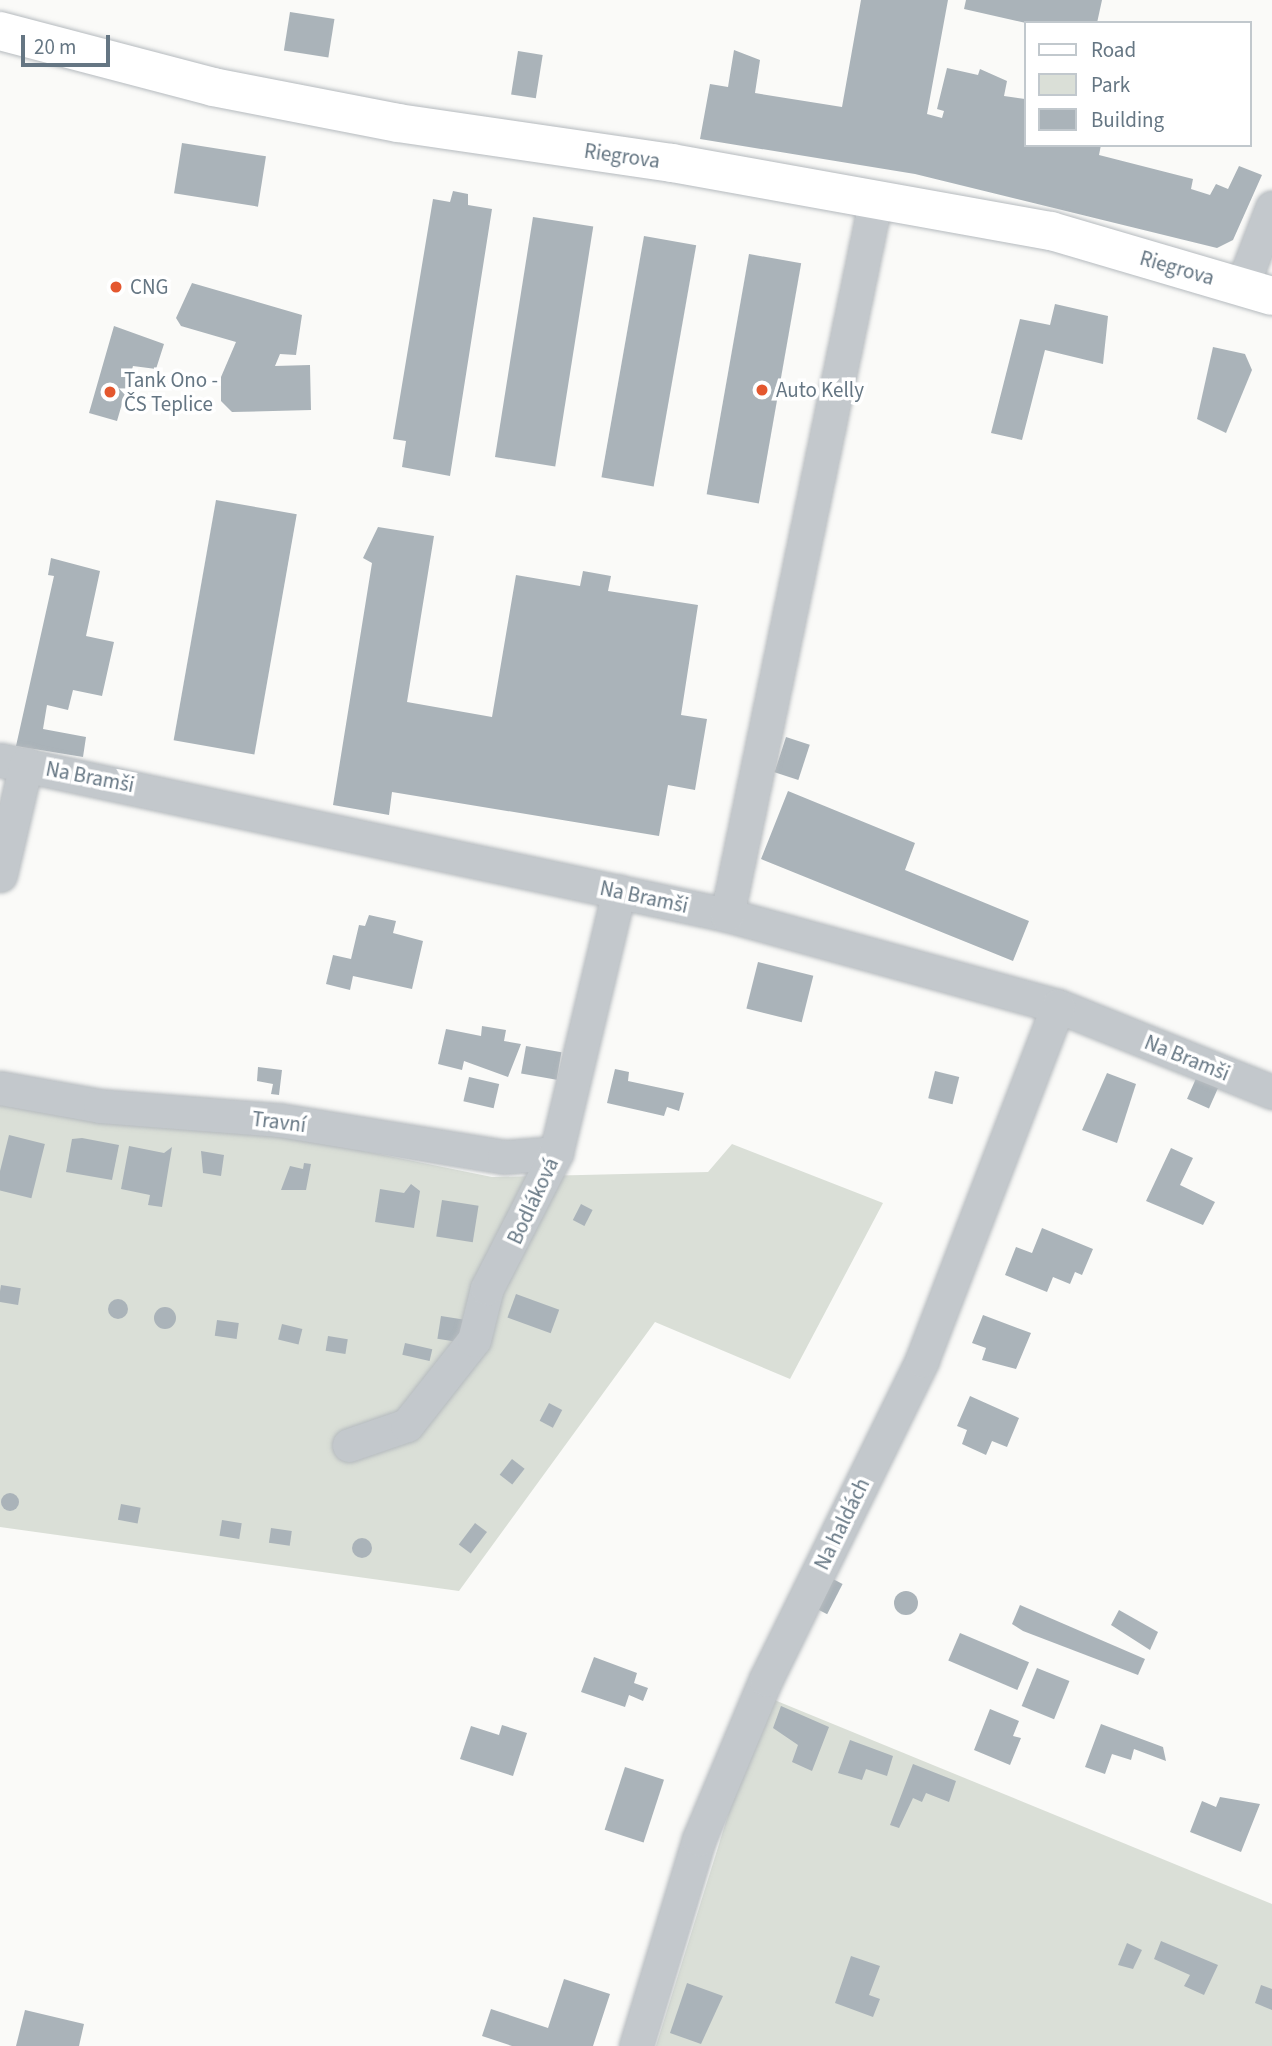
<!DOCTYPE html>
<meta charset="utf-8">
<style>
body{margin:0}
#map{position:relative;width:1272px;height:2046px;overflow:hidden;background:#fafaf8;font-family:"Source Sans 3",sans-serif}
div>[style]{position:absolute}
.green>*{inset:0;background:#dadfd7}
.building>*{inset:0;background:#aab3b9;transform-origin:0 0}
.round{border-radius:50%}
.roads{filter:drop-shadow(0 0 2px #b5babe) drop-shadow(0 0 2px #b5babe)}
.street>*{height:33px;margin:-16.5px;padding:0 16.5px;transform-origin:16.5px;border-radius:16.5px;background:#c3c8cc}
.primary>*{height:38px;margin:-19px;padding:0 19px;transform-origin:19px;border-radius:19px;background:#fff}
.dots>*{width:19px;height:19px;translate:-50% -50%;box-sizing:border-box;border:4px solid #fff;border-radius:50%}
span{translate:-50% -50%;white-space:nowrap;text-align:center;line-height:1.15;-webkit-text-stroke:7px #fff;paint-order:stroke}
.street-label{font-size:21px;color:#657683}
.poi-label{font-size:21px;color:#657683}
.left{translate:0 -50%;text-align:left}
.legend{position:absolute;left:1024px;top:21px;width:228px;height:126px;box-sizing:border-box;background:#fff;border:2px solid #c1c8cd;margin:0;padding:9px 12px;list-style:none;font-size:21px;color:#657683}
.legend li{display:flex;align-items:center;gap:14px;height:35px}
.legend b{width:35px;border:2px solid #c1c8cd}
.scale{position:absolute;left:21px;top:35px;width:89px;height:32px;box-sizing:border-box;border:4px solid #657683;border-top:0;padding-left:9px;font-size:21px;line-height:24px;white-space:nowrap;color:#657683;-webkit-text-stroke:5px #fff;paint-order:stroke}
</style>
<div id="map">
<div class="green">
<i style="clip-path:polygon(0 1099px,290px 1136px,492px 1177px,708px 1172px,732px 1144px,883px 1203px,790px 1379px,655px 1322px,459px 1591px,0 1527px)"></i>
<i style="clip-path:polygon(772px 1699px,1272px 1904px,1272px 2046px,656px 2046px,733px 1799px)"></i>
</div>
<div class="building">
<i style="clip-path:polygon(861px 0,948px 0,927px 114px,942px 118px,944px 111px,937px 109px,947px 68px,978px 75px,980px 69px,1007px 81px,1004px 96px,1025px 99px,1025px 145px,1101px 145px,1099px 155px,1193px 179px,1191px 189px,1210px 195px,1216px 184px,1228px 189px,1239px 166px,1262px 175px,1233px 240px,1217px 248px,915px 174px,700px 139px,710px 84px,728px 87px,734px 50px,760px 60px,755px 93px,842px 107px)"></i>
<i style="clip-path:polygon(966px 0,1102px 0,1097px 23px,1026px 23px,964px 9px)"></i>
<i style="left:290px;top:12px;width:45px;height:39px;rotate:9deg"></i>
<i style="left:518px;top:51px;width:25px;height:44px;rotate:9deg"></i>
<i style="left:182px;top:143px;width:85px;height:51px;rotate:9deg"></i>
<i style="clip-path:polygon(453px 191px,468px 194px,468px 205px,492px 209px,450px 476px,402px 467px,406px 441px,393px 439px,433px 199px,450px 202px)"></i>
<i style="left:533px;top:217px;width:61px;height:243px;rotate:9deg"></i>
<i style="left:644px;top:236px;width:53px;height:245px;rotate:10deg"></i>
<i style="left:749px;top:254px;width:53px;height:244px;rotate:10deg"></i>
<i style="clip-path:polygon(192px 283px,302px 315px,296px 355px,280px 354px,275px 366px,310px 365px,311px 410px,232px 412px,221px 401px,221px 377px,236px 342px,181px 326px,176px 318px)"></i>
<i style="clip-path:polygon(1055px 304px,1108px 316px,1103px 364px,1045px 350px,1022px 440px,991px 433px,1020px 319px,1050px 325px)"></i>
<i style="clip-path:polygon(114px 326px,164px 344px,156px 369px,133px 366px,117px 421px,89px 413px)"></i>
<i style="clip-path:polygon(1213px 347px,1245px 354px,1252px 370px,1226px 433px,1197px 419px)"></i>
<i style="left:216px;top:500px;width:82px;height:244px;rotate:10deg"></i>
<i style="clip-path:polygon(378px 527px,434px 536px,407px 702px,492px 717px,516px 575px,580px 586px,583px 571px,611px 576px,608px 591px,698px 605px,681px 715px,707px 719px,695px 790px,668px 785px,659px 836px,392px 792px,389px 815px,333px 805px,372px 563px,363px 558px)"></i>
<i style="clip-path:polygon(51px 558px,100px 571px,86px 636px,114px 642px,102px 696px,73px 690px,68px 710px,47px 705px,43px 729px,86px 737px,83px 757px,16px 746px,54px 576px,48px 575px)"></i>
<i style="left:786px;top:737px;width:25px;height:37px;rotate:18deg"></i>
<i style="clip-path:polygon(788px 791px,915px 843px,905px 870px,1029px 921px,1013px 961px,761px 859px)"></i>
<i style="clip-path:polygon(369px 915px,396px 921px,393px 933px,423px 941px,412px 989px,353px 976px,350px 990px,326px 984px,333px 955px,351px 959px,359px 925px,365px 926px)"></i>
<i style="left:758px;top:962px;width:57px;height:48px;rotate:14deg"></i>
<i style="clip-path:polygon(482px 1026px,506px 1030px,504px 1041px,521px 1044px,508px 1077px,464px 1061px,462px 1070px,438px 1064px,446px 1029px,481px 1036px)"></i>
<i style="left:526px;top:1046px;width:36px;height:28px;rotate:10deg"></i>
<i style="clip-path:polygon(258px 1067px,282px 1070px,279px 1095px,271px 1094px,273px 1084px,257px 1081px)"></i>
<i style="clip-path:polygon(615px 1069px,629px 1072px,628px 1081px,684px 1093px,679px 1111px,667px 1107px,664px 1116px,607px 1103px)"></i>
<i style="left:935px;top:1071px;width:25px;height:28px;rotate:14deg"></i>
<i style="clip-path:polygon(1107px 1073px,1136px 1084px,1117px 1143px,1082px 1130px)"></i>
<i style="left:1198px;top:1074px;width:24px;height:27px;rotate:24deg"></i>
<i style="left:469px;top:1077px;width:31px;height:25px;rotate:13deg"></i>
<i style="left:9px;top:1135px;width:37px;height:56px;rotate:14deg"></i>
<i style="clip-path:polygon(82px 1138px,119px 1145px,112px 1180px,66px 1172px,72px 1139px)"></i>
<i style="clip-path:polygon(129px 1146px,164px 1153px,172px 1147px,162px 1207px,148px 1205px,150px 1195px,121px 1189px)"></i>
<i style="clip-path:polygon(1171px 1148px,1193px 1158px,1180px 1185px,1215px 1202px,1203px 1225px,1146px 1201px)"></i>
<i style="clip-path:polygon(201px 1151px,224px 1155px,221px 1176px,203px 1173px)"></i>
<i style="clip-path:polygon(304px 1163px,311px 1164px,306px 1190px,281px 1190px,290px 1166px,303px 1169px)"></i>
<i style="clip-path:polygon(411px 1184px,420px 1191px,414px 1228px,375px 1222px,380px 1189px,404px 1193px)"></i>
<i style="left:442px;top:1200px;width:37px;height:37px;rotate:9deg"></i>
<i style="left:581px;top:1204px;width:13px;height:18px;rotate:27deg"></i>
<i style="clip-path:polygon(1042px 1228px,1093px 1249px,1082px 1275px,1075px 1272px,1070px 1284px,1053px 1277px,1047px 1292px,1005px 1275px,1016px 1247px,1032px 1253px)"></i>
<i style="left:1px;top:1285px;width:20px;height:17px;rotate:9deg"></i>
<i style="left:516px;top:1294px;width:46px;height:25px;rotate:20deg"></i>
<i class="round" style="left:108px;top:1299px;width:20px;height:20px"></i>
<i class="round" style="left:154px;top:1307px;width:22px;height:22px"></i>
<i style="clip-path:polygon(983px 1315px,1031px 1333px,1016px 1369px,982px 1360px,986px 1348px,972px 1343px)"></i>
<i style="left:441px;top:1316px;width:24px;height:23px;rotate:9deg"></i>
<i style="left:217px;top:1320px;width:22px;height:16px;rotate:8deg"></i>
<i style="left:282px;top:1324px;width:21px;height:16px;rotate:14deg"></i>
<i style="left:328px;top:1336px;width:20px;height:15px;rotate:9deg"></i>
<i style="left:405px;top:1343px;width:28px;height:12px;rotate:13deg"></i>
<i style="clip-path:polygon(970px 1396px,1019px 1418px,1007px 1447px,992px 1441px,986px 1455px,962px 1444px,967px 1430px,957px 1426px)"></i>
<i style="left:549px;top:1403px;width:15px;height:20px;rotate:28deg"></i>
<i style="left:512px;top:1459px;width:16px;height:20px;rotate:38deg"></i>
<i class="round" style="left:1px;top:1493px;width:18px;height:18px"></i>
<i style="left:121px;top:1504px;width:20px;height:16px;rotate:11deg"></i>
<i style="left:222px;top:1520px;width:20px;height:16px;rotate:9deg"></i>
<i style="left:475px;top:1523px;width:15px;height:27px;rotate:37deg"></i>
<i style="left:271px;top:1528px;width:21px;height:15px;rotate:8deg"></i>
<i class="round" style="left:352px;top:1538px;width:20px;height:20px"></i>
<i style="left:831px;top:1578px;width:13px;height:34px;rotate:27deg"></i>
<i class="round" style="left:894px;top:1591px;width:24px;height:24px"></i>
<i style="clip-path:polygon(1020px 1605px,1145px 1659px,1138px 1675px,1023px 1631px,1012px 1624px)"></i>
<i style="clip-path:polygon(1119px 1610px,1158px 1632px,1150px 1650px,1111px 1625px)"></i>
<i style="left:960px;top:1633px;width:75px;height:30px;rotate:23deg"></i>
<i style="clip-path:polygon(594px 1657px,637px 1673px,634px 1683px,648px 1688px,643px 1701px,629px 1695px,625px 1707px,581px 1692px)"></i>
<i style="left:1037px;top:1668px;width:35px;height:41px;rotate:22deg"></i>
<i style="clip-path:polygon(781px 1706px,829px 1727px,812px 1771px,792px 1762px,798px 1745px,773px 1728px)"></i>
<i style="clip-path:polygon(990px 1709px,1019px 1721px,1013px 1736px,1021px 1738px,1010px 1765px,974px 1750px)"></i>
<i style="clip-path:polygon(1101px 1724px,1163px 1747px,1166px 1761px,1134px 1749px,1131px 1760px,1112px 1754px,1105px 1774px,1085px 1767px)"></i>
<i style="clip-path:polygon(502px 1725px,527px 1733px,513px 1776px,460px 1759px,471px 1726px,499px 1735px)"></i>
<i style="clip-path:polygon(850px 1740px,893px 1756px,887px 1776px,866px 1769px,862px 1780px,838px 1773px)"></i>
<i style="clip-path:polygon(913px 1764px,956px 1781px,949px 1802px,926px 1793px,922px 1802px,913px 1798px,899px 1828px,890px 1825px)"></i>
<i style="left:625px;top:1767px;width:41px;height:66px;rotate:18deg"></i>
<i style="clip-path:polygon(1220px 1797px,1260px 1804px,1241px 1852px,1190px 1832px,1202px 1801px,1216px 1807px)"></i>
<i style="clip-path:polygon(1161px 1941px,1218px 1965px,1204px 1995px,1184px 1986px,1190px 1975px,1154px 1959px)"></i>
<i style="clip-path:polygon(1127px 1943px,1142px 1950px,1133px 1969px,1118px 1965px)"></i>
<i style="clip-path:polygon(851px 1956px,880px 1966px,869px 1995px,880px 1999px,873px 2017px,835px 2003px)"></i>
<i style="clip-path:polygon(564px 1979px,610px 1994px,593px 2046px,512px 2046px,482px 2036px,491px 2009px,548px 2028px)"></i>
<i style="clip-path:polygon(687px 1983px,723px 1996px,701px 2044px,670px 2033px)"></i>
<i style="clip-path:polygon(1261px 1985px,1272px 1989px,1272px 2010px,1255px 2003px)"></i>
<i style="clip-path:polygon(25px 2010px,84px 2024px,79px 2046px,16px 2046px)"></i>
</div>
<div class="roads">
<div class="street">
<i style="left:1242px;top:286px;width:84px;rotate:-69deg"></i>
<i style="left:0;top:760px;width:743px;rotate:12.04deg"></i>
<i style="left:727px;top:915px;width:343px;rotate:15.4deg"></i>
<i style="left:1058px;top:1006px;width:231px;rotate:21.9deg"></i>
<i style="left:0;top:875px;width:114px;rotate:-76.8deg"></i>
<i style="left:727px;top:915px;width:732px;rotate:-78.26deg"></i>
<i style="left:0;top:1088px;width:102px;rotate:10.2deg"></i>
<i style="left:100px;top:1106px;width:180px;rotate:4.5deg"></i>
<i style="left:279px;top:1120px;width:228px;rotate:9.3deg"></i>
<i style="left:504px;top:1157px;width:52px;rotate:-4.4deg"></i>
<i style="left:349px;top:1445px;width:61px;rotate:-19deg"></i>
<i style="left:407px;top:1425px;width:108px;rotate:-51.8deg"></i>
<i style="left:474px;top:1340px;width:54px;rotate:-76deg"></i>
<i style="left:487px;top:1288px;width:152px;rotate:-62.9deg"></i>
<i style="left:556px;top:1153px;width:269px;rotate:-76.5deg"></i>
<i style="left:636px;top:2046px;width:216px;rotate:-73.1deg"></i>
<i style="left:699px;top:1839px;width:173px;rotate:-67.3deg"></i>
<i style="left:766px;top:1679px;width:355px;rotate:-63.9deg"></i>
<i style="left:922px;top:1360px;width:379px;rotate:-69deg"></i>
</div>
<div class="primary">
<i style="left:0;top:31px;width:220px;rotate:14.7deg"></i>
<i style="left:213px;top:87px;width:188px;rotate:11deg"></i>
<i style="left:398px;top:123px;width:277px;rotate:8.3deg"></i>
<i style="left:672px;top:163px;width:385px;rotate:10.2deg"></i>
<i style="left:1051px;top:231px;width:230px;rotate:16.4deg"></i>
</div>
</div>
<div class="dots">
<i style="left:116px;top:287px;background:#e4572e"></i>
<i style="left:762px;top:390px;background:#e4572e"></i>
<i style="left:110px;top:392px;background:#e4572e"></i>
</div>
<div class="street-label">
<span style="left:622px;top:156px;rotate:8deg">Riegrova</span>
<span style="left:1177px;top:268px;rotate:16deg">Riegrova</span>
<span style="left:90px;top:777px;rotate:11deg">Na Bramši</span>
<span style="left:644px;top:897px;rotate:12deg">Na Bramši</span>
<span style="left:1187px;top:1058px;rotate:22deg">Na Bramši</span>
<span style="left:279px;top:1122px;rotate:7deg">Travní</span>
<span style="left:533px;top:1201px;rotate:-65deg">Bodláková</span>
<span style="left:842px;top:1524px;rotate:-64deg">Na haldách</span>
</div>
<div class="poi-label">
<span class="left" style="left:130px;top:287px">CNG</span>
<span class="left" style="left:124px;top:392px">Tank Ono -<br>ČS Teplice</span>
<span class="left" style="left:776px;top:390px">Auto Kelly</span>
</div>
<ul class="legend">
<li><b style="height:9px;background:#fff"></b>Road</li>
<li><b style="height:19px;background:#dadfd7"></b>Park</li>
<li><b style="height:19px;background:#aab3b9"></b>Building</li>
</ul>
<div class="scale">20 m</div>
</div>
